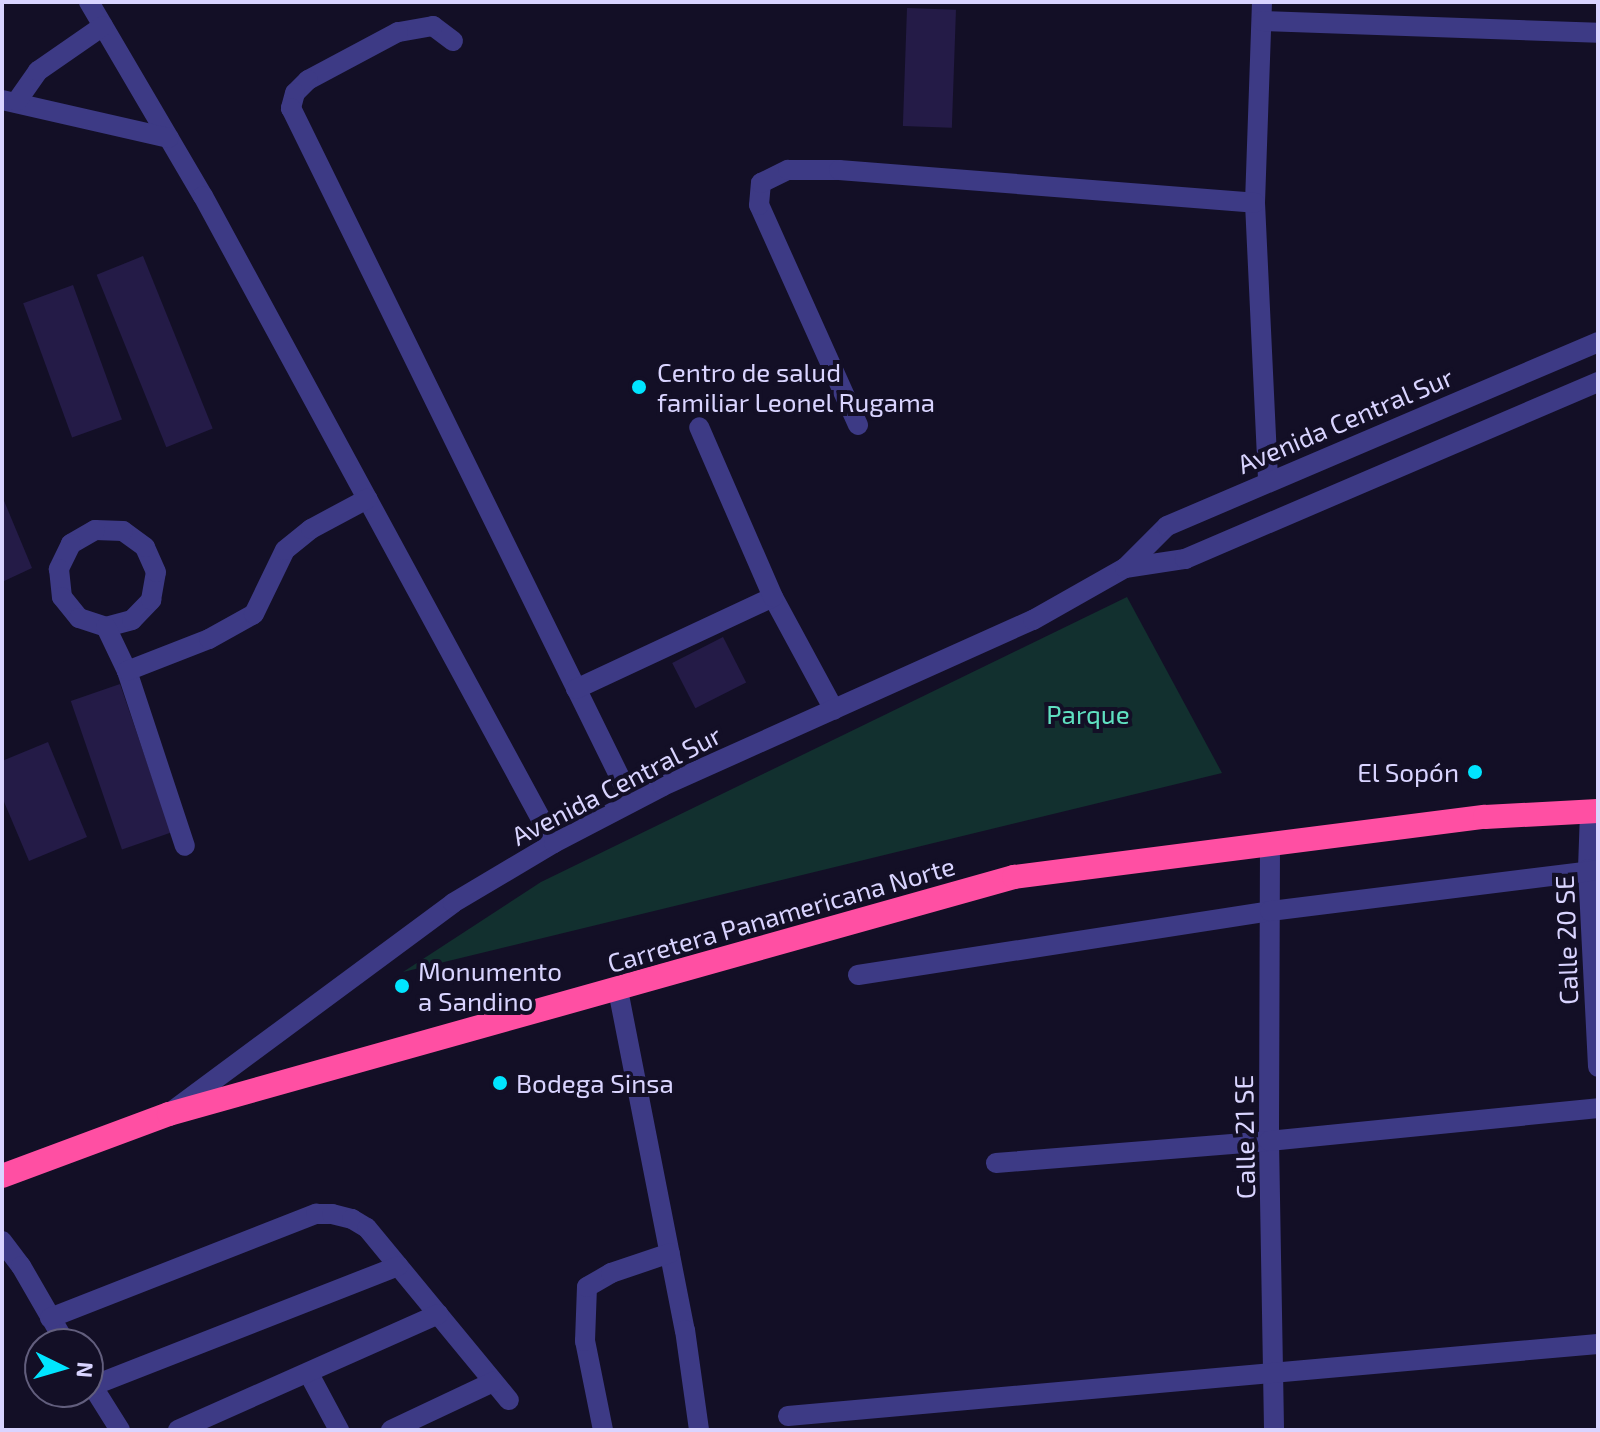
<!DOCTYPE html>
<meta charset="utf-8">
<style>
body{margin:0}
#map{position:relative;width:1600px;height:1432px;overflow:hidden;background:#130f26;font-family:"Exo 2",sans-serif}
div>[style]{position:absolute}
.green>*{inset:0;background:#12302f}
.building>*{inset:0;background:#241b47;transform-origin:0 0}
.minor>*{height:20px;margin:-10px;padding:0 10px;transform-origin:10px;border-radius:10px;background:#3d3a85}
.highway>*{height:24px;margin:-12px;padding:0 12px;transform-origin:12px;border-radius:12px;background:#ff4fa3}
.dots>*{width:22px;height:22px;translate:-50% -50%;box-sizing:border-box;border:4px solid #130f26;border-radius:50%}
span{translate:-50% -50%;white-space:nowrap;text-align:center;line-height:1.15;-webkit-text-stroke:8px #130f26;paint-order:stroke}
.poi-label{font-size:26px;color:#d9d4ff}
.left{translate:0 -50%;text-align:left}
.right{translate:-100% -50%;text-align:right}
.street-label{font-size:26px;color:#d9d4ff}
.park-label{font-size:26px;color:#5fe0c0}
.frame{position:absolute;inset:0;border:4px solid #d9d4ff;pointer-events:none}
.north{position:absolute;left:24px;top:1328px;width:80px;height:80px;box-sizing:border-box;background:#130f26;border:2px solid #625e7d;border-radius:50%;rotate:95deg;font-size:22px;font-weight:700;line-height:32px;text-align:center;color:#d9d4ff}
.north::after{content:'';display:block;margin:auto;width:28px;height:36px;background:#00e5ff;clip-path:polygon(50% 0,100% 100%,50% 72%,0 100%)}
</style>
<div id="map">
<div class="green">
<i style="clip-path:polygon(1127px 597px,1222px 773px,403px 972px,541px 882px)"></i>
</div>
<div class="building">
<i style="left:907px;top:8px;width:49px;height:118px;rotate:2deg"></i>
<i style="left:143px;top:256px;width:186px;height:50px;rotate:68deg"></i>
<i style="left:73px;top:285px;width:143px;height:53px;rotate:70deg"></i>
<i style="clip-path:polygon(2px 496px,32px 568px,2px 582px)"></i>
<i style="left:723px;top:637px;width:51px;height:57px;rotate:63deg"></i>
<i style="left:120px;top:684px;width:157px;height:52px;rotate:71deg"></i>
<i style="clip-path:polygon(48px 742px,87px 837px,29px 861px,2px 797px,2px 761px)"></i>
</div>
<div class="minor">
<i style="left:89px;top:2px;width:225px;rotate:59.6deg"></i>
<i style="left:203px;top:196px;width:736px;rotate:61.52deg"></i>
<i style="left:1262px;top:2px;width:201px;rotate:92deg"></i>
<i style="left:1255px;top:203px;width:277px;rotate:87.3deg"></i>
<i style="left:1262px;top:21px;width:336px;rotate:2deg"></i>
<i style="left:453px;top:41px;width:25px;rotate:-143deg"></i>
<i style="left:433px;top:26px;width:36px;rotate:170deg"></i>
<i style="left:398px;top:32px;width:102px;rotate:151.9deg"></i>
<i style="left:308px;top:80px;width:18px;rotate:135deg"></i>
<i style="left:295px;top:93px;width:16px;rotate:105deg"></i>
<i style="left:291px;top:108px;width:773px;rotate:63.83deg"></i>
<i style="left:2px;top:100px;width:171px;rotate:12.8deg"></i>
<i style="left:17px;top:101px;width:37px;rotate:-55deg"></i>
<i style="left:38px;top:71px;width:79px;rotate:-34.7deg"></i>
<i style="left:858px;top:425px;width:241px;rotate:-114.2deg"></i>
<i style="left:759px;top:205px;width:22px;rotate:-85deg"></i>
<i style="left:761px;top:183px;width:30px;rotate:-26deg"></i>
<i style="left:788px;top:170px;width:51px"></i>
<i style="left:839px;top:170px;width:417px;rotate:4.5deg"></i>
<i style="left:1125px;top:568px;width:61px;rotate:-8.5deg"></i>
<i style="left:1185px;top:559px;width:449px;rotate:-23.2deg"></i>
<i style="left:773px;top:597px;width:128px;rotate:61.6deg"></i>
<i style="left:106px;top:627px;width:27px;rotate:-15deg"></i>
<i style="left:132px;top:620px;width:28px;rotate:-46deg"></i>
<i style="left:151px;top:600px;width:28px;rotate:-80deg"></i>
<i style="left:156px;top:572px;width:27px;rotate:-114deg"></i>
<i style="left:145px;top:547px;width:27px;rotate:-144deg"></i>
<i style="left:123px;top:531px;width:28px;rotate:-178deg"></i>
<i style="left:95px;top:530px;width:28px;rotate:150deg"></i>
<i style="left:71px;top:544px;width:28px;rotate:116deg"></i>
<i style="left:59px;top:569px;width:28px;rotate:84deg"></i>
<i style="left:62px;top:597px;width:27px;rotate:51deg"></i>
<i style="left:79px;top:618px;width:28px;rotate:18deg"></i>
<i style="left:106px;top:627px;width:49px;rotate:64.5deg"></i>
<i style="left:127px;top:671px;width:184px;rotate:71.7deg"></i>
<i style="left:127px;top:671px;width:88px;rotate:-21.3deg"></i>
<i style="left:209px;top:639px;width:51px;rotate:-29.1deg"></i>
<i style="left:254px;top:614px;width:71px;rotate:-64.2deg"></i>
<i style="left:285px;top:550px;width:33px;rotate:-39deg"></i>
<i style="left:311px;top:529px;width:64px;rotate:-28.2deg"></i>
<i style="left:576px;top:689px;width:217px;rotate:-25deg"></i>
<i style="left:773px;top:597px;width:185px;rotate:-113.5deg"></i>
<i style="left:1590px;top:812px;width:57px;rotate:92deg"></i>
<i style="left:1588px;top:869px;width:198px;rotate:87.1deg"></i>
<i style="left:1270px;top:844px;width:297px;rotate:90.2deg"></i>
<i style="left:1269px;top:1141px;width:289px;rotate:89deg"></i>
<i style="left:858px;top:975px;width:417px;rotate:-8.8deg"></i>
<i style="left:1270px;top:911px;width:331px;rotate:-7.1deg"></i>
<i style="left:618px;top:990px;width:347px;rotate:78.9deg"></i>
<i style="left:685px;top:1330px;width:101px;rotate:82deg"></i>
<i style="left:175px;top:1109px;width:346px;rotate:-36.5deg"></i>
<i style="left:453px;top:903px;width:117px;rotate:-30.7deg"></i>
<i style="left:554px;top:843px;width:123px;rotate:-27.6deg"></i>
<i style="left:663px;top:786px;width:406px;rotate:-24.2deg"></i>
<i style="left:1033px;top:620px;width:106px;rotate:-29.5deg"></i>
<i style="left:1125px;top:568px;width:59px;rotate:-45deg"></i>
<i style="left:1167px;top:526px;width:469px;rotate:-23.1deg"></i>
<i style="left:996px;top:1163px;width:274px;rotate:-4.6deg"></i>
<i style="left:1269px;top:1141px;width:331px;rotate:-5.7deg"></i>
<i style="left:2px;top:1241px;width:31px;rotate:53deg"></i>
<i style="left:21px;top:1266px;width:90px;rotate:60deg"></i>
<i style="left:50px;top:1318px;width:286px;rotate:-21.4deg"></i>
<i style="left:316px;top:1214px;width:16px"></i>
<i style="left:332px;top:1214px;width:21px;rotate:14deg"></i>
<i style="left:352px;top:1219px;width:17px;rotate:31deg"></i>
<i style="left:367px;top:1228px;width:223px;rotate:50.5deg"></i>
<i style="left:309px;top:1374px;width:64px;rotate:61.8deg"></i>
<i style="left:88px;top:1379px;width:60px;rotate:57.9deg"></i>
<i style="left:92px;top:1386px;width:329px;rotate:-21.4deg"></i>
<i style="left:788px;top:1416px;width:813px;rotate:-5.08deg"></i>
<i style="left:178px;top:1430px;width:285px;rotate:-24deg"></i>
<i style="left:391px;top:1430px;width:113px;rotate:-25.2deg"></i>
<i style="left:603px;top:1430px;width:91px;rotate:-101.4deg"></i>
<i style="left:585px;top:1341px;width:54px;rotate:-87.9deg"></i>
<i style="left:587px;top:1287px;width:28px;rotate:-30deg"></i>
<i style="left:611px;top:1273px;width:62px;rotate:-18.7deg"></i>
</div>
<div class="highway">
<i style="left:2px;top:1176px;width:178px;rotate:-20.4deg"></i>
<i style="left:169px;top:1114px;width:878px;rotate:-15.67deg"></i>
<i style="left:1014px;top:877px;width:475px;rotate:-7.3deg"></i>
<i style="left:1485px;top:817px;width:113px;rotate:-3deg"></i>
</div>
<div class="dots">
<i style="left:639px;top:387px;background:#00e5ff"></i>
<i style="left:1475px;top:772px;background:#00e5ff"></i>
<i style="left:402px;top:986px;background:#00e5ff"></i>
<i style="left:500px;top:1083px;background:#00e5ff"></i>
</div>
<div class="poi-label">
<span class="left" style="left:657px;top:387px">Centro de salud<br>familiar Leonel Rugama</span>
<span class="right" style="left:1459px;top:772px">El Sopón</span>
<span class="left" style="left:418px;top:986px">Monumento<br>a Sandino</span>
<span class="left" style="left:516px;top:1083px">Bodega Sinsa</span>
</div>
<div class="street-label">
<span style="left:1345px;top:420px;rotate:-23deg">Avenida Central Sur</span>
<span style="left:616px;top:785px;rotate:-27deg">Avenida Central Sur</span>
<span style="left:781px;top:914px;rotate:-16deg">Carretera Panamericana Norte</span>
<span style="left:1566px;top:940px;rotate:-92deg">Calle 20 SE</span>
<span style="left:1244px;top:1137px;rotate:-91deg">Calle 21 SE</span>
</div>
<div class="park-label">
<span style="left:1088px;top:714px">Parque</span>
</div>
<div class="frame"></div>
<div class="north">N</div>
</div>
